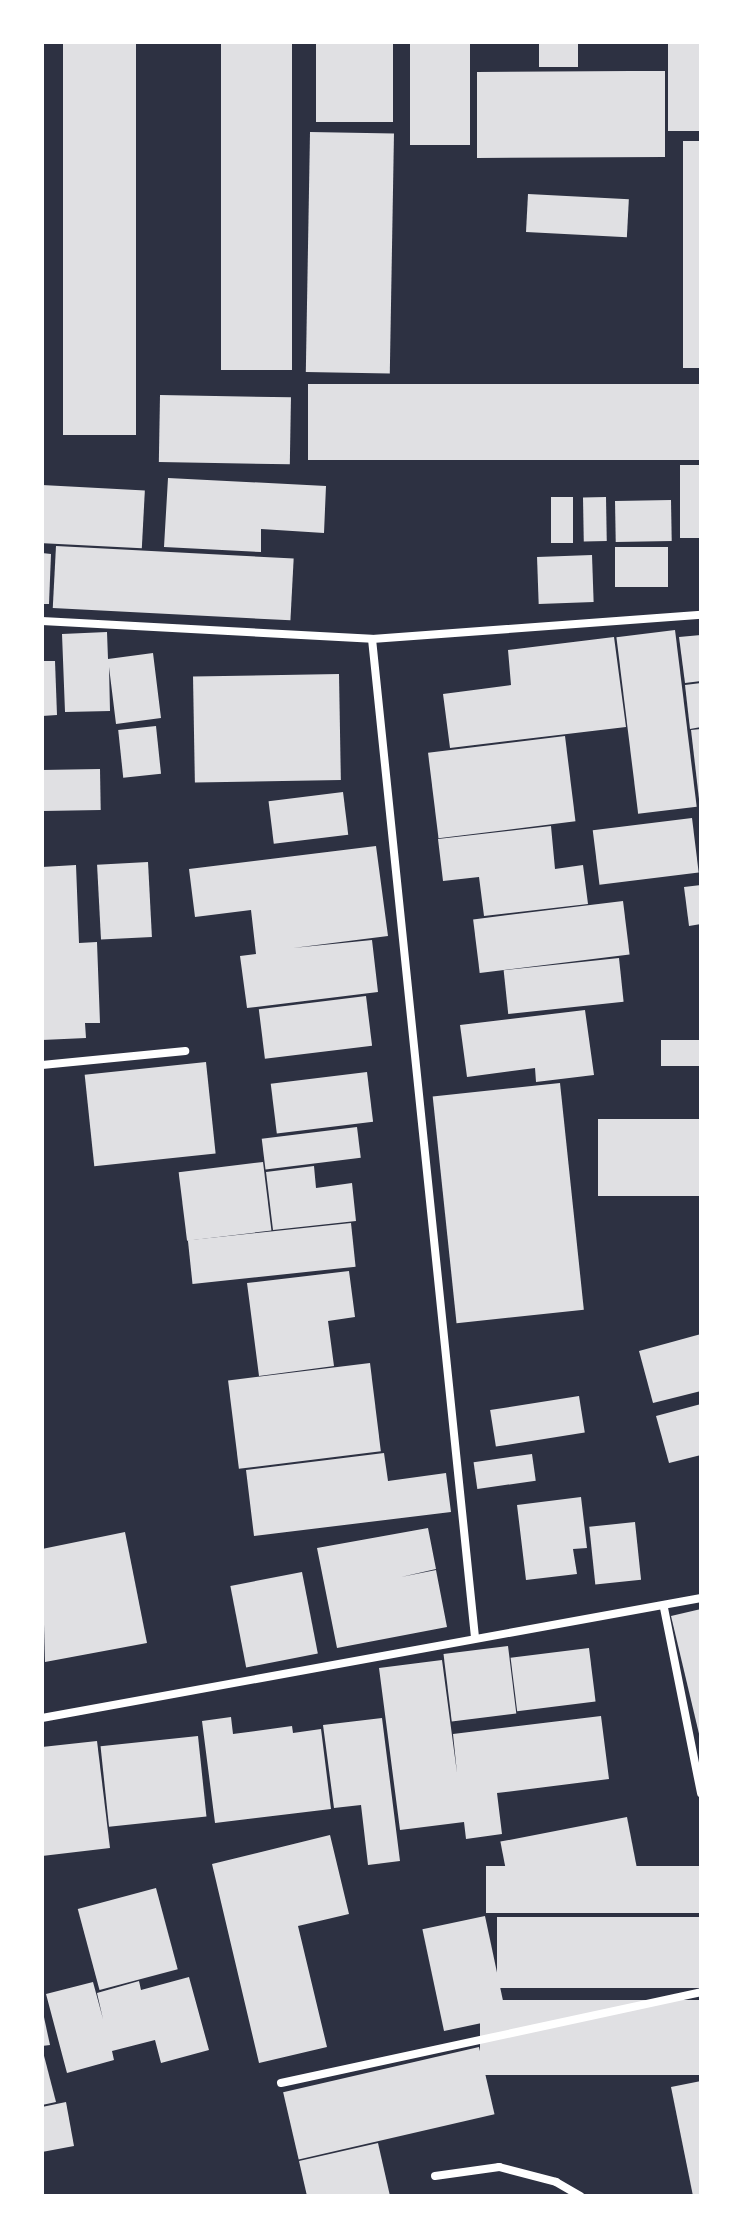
<!DOCTYPE html>
<style>
body{margin:0}
#map{position:relative;width:743px;height:2238px;overflow:hidden;background:#2d3142;font-family:Mulish,sans-serif}
div>[style]{position:absolute}
.building>*{inset:0;background:#e0e0e3;transform-origin:0 0}
.minor>*{height:8px;margin:-4px;padding:0 4px;transform-origin:4px;border-radius:4px;background:#fff}
span{translate:-50% -50%;white-space:nowrap;text-align:center;line-height:1.15;-webkit-text-stroke:6px #fff;paint-order:stroke}
.frame{position:absolute;inset:0;border:44px solid #fff;pointer-events:none}
</style>
<div id="map">
<div class="building">
<i style="left:63px;top:42px;width:73px;height:393px"></i>
<i style="left:221px;top:42px;width:71px;height:328px"></i>
<i style="left:316px;top:42px;width:77px;height:80px"></i>
<i style="left:410px;top:42px;width:60px;height:103px"></i>
<i style="left:539px;top:42px;width:39px;height:25px"></i>
<i style="left:668px;top:42px;width:33px;height:89px"></i>
<i style="clip-path:polygon(631px 71px,665px 71px,665px 157px,477px 158px,477px 72px)"></i>
<i style="left:310px;top:132px;width:84px;height:240px;rotate:1deg"></i>
<i style="left:683px;top:141px;width:18px;height:227px"></i>
<i style="left:528px;top:194px;width:101px;height:38px;rotate:3deg"></i>
<i style="left:701px;top:384px;width:76px;height:393px;rotate:90deg"></i>
<i style="left:160px;top:395px;width:131px;height:67px;rotate:1deg"></i>
<i style="left:680px;top:465px;width:21px;height:73px"></i>
<i style="clip-path:polygon(168px 478px,326px 486px,324px 533px,261px 529px,261px 552px,164px 547px)"></i>
<i style="left:42px;top:485px;width:103px;height:58px;rotate:3deg"></i>
<i style="left:551px;top:497px;width:22px;height:46px"></i>
<i style="left:606px;top:497px;width:44px;height:23px;rotate:89deg"></i>
<i style="left:671px;top:500px;width:41px;height:56px;rotate:89deg"></i>
<i style="left:56px;top:546px;width:238px;height:62px;rotate:3deg"></i>
<i style="left:668px;top:547px;width:40px;height:53px;rotate:90deg"></i>
<i style="clip-path:polygon(42px 553px,51px 554px,49px 604px,42px 604px)"></i>
<i style="left:592px;top:555px;width:47px;height:55px;rotate:88deg"></i>
<i style="left:675px;top:630px;width:178px;height:59px;rotate:83deg"></i>
<i style="clip-path:polygon(107px 632px,108px 659px,153px 653px,161px 718px,116px 724px,109px 667px,110px 711px,65px 712px,62px 634px)"></i>
<i style="clip-path:polygon(701px 635px,701px 681px,685px 683px,679px 637px)"></i>
<i style="clip-path:polygon(614px 637px,626px 727px,450px 748px,443px 694px,511px 685px,508px 650px)"></i>
<i style="clip-path:polygon(42px 661px,55px 661px,57px 715px,42px 716px)"></i>
<i style="left:339px;top:674px;width:106px;height:146px;rotate:89deg"></i>
<i style="clip-path:polygon(701px 683px,701px 727px,690px 729px,685px 685px)"></i>
<i style="left:156px;top:726px;width:48px;height:38px;rotate:84deg"></i>
<i style="clip-path:polygon(701px 729px,701px 799px,699px 799px,691px 730px)"></i>
<i style="left:565px;top:736px;width:86px;height:138px;rotate:83deg"></i>
<i style="left:100px;top:769px;width:41px;height:58px;rotate:89deg"></i>
<i style="left:343px;top:792px;width:43px;height:75px;rotate:83deg"></i>
<i style="left:692px;top:818px;width:55px;height:100px;rotate:83deg"></i>
<i style="clip-path:polygon(551px 826px,555px 869px,583px 865px,588px 904px,484px 916px,479px 877px,443px 881px,438px 839px)"></i>
<i style="clip-path:polygon(376px 846px,388px 936px,293px 948px,372px 940px,378px 992px,247px 1008px,240px 956px,256px 954px,251px 910px,195px 917px,189px 869px)"></i>
<i style="left:148px;top:862px;width:75px;height:51px;rotate:87deg"></i>
<i style="clip-path:polygon(76px 865px,79px 943px,97px 942px,100px 1023px,85px 1023px,86px 1038px,42px 1040px,42px 867px)"></i>
<i style="clip-path:polygon(701px 885px,701px 924px,689px 926px,684px 887px)"></i>
<i style="left:623px;top:901px;width:54px;height:151px;rotate:83deg"></i>
<i style="left:619px;top:958px;width:44px;height:116px;rotate:84deg"></i>
<i style="left:366px;top:996px;width:50px;height:108px;rotate:83deg"></i>
<i style="clip-path:polygon(585px 1010px,594px 1075px,536px 1082px,535px 1068px,467px 1077px,460px 1025px)"></i>
<i style="left:701px;top:1040px;width:26px;height:40px;rotate:90deg"></i>
<i style="left:206px;top:1062px;width:92px;height:122px;rotate:84deg"></i>
<i style="left:367px;top:1072px;width:50px;height:97px;rotate:83deg"></i>
<i style="left:560px;top:1083px;width:228px;height:128px;rotate:84deg"></i>
<i style="left:701px;top:1119px;width:77px;height:103px;rotate:90deg"></i>
<i style="left:357px;top:1127px;width:31px;height:96px;rotate:83deg"></i>
<i style="left:263px;top:1162px;width:69px;height:85px;rotate:83deg"></i>
<i style="clip-path:polygon(314px 1166px,316px 1188px,352px 1183px,356px 1221px,273px 1230px,266px 1172px)"></i>
<i style="left:351px;top:1223px;width:44px;height:164px;rotate:84deg"></i>
<i style="clip-path:polygon(349px 1271px,355px 1317px,328px 1321px,334px 1366px,259px 1376px,247px 1283px)"></i>
<i style="clip-path:polygon(701px 1334px,701px 1391px,653px 1403px,639px 1351px)"></i>
<i style="left:370px;top:1363px;width:89px;height:143px;rotate:83deg"></i>
<i style="left:579px;top:1396px;width:37px;height:90px;rotate:81deg"></i>
<i style="clip-path:polygon(701px 1404px,701px 1455px,669px 1463px,656px 1416px)"></i>
<i style="clip-path:polygon(384px 1453px,388px 1481px,446px 1473px,451px 1512px,254px 1536px,246px 1470px)"></i>
<i style="left:532px;top:1454px;width:27px;height:59px;rotate:82deg"></i>
<i style="clip-path:polygon(581px 1497px,587px 1548px,573px 1549px,577px 1574px,526px 1580px,517px 1505px)"></i>
<i style="left:635px;top:1522px;width:58px;height:46px;rotate:84deg"></i>
<i style="clip-path:polygon(428px 1528px,436px 1569px,401px 1577px,436px 1570px,447px 1627px,337px 1648px,317px 1548px)"></i>
<i style="clip-path:polygon(125px 1532px,147px 1643px,45px 1662px,42px 1549px)"></i>
<i style="left:302px;top:1572px;width:83px;height:73px;rotate:79deg"></i>
<i style="clip-path:polygon(701px 1609px,701px 1738px,700px 1738px,671px 1616px)"></i>
<i style="left:508px;top:1646px;width:68px;height:65px;rotate:83deg"></i>
<i style="left:589px;top:1648px;width:54px;height:79px;rotate:83deg"></i>
<i style="clip-path:polygon(442px 1660px,457px 1773px,453px 1734px,601px 1716px,609px 1779px,497px 1793px,502px 1834px,466px 1839px,464px 1822px,400px 1830px,379px 1668px)"></i>
<i style="clip-path:polygon(231px 1717px,233px 1734px,292px 1726px,293px 1733px,321px 1729px,331px 1809px,215px 1823px,202px 1721px)"></i>
<i style="clip-path:polygon(382px 1718px,400px 1861px,368px 1865px,361px 1805px,334px 1808px,323px 1725px)"></i>
<i style="left:198px;top:1736px;width:81px;height:98px;rotate:84deg"></i>
<i style="clip-path:polygon(97px 1741px,110px 1848px,42px 1856px,42px 1747px)"></i>
<i style="left:627px;top:1817px;width:61px;height:129px;rotate:79deg"></i>
<i style="clip-path:polygon(330px 1835px,349px 1914px,298px 1926px,327px 2047px,259px 2063px,212px 1864px)"></i>
<i style="left:701px;top:1866px;width:47px;height:215px;rotate:90deg"></i>
<i style="left:156px;top:1888px;width:84px;height:81px;rotate:75deg"></i>
<i style="left:485px;top:1916px;width:104px;height:64px;rotate:78deg"></i>
<i style="left:701px;top:1917px;width:71px;height:204px;rotate:90deg"></i>
<i style="clip-path:polygon(189px 1977px,209px 2050px,161px 2063px,155px 2040px,112px 2051px,114px 2060px,67px 2073px,46px 1994px,93px 1982px,103px 2019px,97px 1993px,139px 1981px,141px 1990px)"></i>
<i style="left:701px;top:2000px;width:75px;height:221px;rotate:90deg"></i>
<i style="clip-path:polygon(42px 2008px,50px 2045px,42px 2046px)"></i>
<i style="left:479px;top:2047px;width:69px;height:201px;rotate:77deg"></i>
<i style="clip-path:polygon(42px 2048px,56px 2102px,42px 2105px)"></i>
<i style="clip-path:polygon(701px 2081px,701px 2196px,693px 2196px,671px 2087px)"></i>
<i style="clip-path:polygon(66px 2102px,74px 2146px,42px 2152px,42px 2107px)"></i>
<i style="clip-path:polygon(378px 2143px,390px 2196px,307px 2196px,299px 2161px)"></i>
</div>
<div class="minor">
<i style="left:42px;top:621px;width:330px;rotate:3.1deg"></i>
<i style="left:372px;top:639px;width:330px;rotate:-4.2deg"></i>
<i style="left:372px;top:639px;width:1004px;rotate:84.11deg"></i>
<i style="left:42px;top:1065px;width:144px;rotate:-5.6deg"></i>
<i style="left:664px;top:1608px;width:189px;rotate:78.7deg"></i>
<i style="left:42px;top:1718px;width:670px;rotate:-10.32deg"></i>
<i style="left:281px;top:2083px;width:430px;rotate:-12.2deg"></i>
<i style="left:435px;top:2176px;width:65px;rotate:-8deg"></i>
<i style="left:499px;top:2167px;width:59px;rotate:14.7deg"></i>
<i style="left:556px;top:2182px;width:28px;rotate:30deg"></i>
</div>
<div class="frame"></div>
</div>
